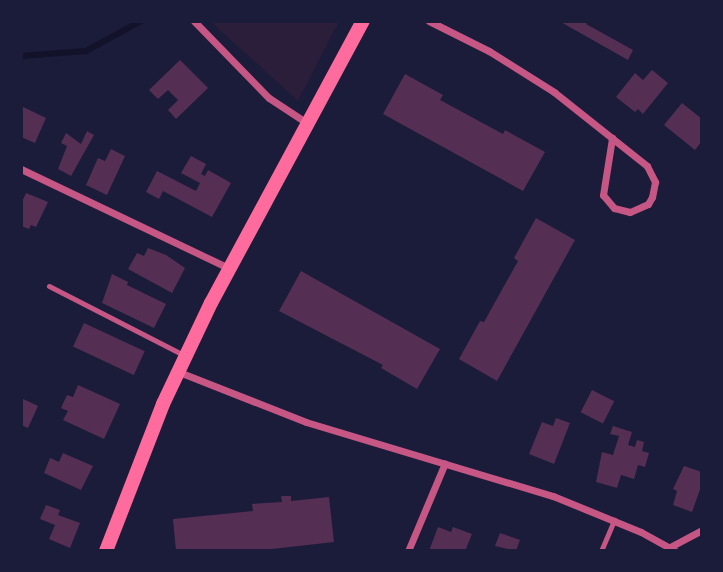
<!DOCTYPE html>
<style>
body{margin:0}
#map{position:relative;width:723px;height:572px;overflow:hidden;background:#1b1b3a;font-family:Inter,sans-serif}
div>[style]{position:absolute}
.green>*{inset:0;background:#2a1e3b}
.stream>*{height:6px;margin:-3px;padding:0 3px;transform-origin:3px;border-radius:3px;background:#12122b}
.building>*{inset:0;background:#542f53;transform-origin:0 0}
.service>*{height:5px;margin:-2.5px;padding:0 2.5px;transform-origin:2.5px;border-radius:2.5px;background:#c65784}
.minor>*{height:7px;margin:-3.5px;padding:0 3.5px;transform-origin:3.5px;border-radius:3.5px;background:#c65784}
.secondary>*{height:14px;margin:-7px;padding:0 7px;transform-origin:7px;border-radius:7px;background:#ff6b9d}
span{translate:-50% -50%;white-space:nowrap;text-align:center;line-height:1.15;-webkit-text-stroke:7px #1b1b3a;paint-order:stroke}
.frame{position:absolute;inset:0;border:23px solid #1b1b3a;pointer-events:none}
</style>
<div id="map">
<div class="green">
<i style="clip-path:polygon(210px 21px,339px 21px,298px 101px)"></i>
</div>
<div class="stream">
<i style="left:21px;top:56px;width:65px;rotate:-4.4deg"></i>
<i style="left:86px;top:51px;width:63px;rotate:-28.6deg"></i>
</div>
<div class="building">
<i style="clip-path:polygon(559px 21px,588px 21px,586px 24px,633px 50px,628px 60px)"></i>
<i style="clip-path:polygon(180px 60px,208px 88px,176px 119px,168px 110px,178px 100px,168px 90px,158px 99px,149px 90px)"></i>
<i style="clip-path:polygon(652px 70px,668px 83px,643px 114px,638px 109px,635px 112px,616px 97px,635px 73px,643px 80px)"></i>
<i style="clip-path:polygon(405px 74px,443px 95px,440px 100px,503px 134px,505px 130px,545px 152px,523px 191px,383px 114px)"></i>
<i style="clip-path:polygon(682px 103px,702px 119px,702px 141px,695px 150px,664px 125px)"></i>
<i style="clip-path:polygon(21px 106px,46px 118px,35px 143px,21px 137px)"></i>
<i style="clip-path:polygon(87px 131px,94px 135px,71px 176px,58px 169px,67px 146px,61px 143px,66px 133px,81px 144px)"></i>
<i style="clip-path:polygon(111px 149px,125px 156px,107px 195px,86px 185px,98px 158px,105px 161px)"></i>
<i style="clip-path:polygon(191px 156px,206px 164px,201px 174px,205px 176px,208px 170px,231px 183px,212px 217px,163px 191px,159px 199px,146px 192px,157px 171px,196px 191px,200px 183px,181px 173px)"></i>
<i style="clip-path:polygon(26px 193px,48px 202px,36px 227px,31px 225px,29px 229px,21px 226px,21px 204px)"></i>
<i style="clip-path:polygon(536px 218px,575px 240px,497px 381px,459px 359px,480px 321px,484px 322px,518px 261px,514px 258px)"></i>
<i style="clip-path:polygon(148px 248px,166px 255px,185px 268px,172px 293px,128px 269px,137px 253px,144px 256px)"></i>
<i style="clip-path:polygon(301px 271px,440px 349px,417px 389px,381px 368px,383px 365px,279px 311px)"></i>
<i style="clip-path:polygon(112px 274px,128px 282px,127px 285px,166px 304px,154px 328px,102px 303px)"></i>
<i style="left:84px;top:323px;width:67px;height:26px;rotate:25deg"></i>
<i style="clip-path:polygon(78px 385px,120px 404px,104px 439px,63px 420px,68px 411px,61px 408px,67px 395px,73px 397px)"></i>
<i style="left:592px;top:390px;width:25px;height:25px;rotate:27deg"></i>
<i style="clip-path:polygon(21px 398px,38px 406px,28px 428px,21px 425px)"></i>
<i style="clip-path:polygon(556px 418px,570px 423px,554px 464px,529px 454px,542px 422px,553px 426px)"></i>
<i style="clip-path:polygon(613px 426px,632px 432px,628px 445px,635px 447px,637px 440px,644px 442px,642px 451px,649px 453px,645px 467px,638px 465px,634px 479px,621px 475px,617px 488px,596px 482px,602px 452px,613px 455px,619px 436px,610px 434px)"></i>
<i style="clip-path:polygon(63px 453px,93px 466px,81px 490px,44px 473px,50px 458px,59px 462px)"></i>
<i style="clip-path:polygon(684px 466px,702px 472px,702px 484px,692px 512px,673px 505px,677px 491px,673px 489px)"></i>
<i style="clip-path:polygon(281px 496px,291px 496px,291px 501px,329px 497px,334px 542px,254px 551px,176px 551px,173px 519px,253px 511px,252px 504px,282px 502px)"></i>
<i style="clip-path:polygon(46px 505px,60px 510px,58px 515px,80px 523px,70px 548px,49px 539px,55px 525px,40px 519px)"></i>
<i style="clip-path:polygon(438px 527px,451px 532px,453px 527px,472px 534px,465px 551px,429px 551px)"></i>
<i style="clip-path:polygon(500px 533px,520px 540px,516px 551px,495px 546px)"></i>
</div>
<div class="service">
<i style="left:49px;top:286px;width:154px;rotate:27.1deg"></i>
<i style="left:601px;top:551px;width:34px;rotate:-67deg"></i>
</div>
<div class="minor">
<i style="left:194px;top:21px;width:107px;rotate:45.8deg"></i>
<i style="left:269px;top:98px;width:45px;rotate:33.3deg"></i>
<i style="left:429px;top:21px;width:67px;rotate:26.6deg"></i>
<i style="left:489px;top:51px;width:77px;rotate:32.2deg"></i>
<i style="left:554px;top:92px;width:119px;rotate:38.5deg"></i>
<i style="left:647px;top:166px;width:18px;rotate:63deg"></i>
<i style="left:655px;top:182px;width:15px;rotate:101deg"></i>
<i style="left:652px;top:197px;width:8px;rotate:120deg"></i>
<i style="left:648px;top:204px;width:20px;rotate:156deg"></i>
<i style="left:630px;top:212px;width:16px;rotate:-166deg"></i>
<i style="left:614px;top:208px;width:17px;rotate:-130deg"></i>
<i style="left:603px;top:195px;width:58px;rotate:-81deg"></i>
<i style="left:21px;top:169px;width:230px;rotate:25.5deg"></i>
<i style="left:179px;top:372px;width:136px;rotate:21.5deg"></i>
<i style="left:306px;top:422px;width:258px;rotate:16.7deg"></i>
<i style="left:553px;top:496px;width:95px;rotate:22.2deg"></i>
<i style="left:641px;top:532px;width:39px;rotate:29deg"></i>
<i style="left:670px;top:547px;width:36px;rotate:-28deg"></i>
<i style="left:408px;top:551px;width:95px;rotate:-67.2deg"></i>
</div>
<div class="secondary">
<i style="left:106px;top:551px;width:158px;rotate:-68.8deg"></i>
<i style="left:163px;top:404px;width:112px;rotate:-64.6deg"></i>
<i style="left:211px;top:303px;width:320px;rotate:-61.7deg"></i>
</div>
<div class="frame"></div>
</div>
